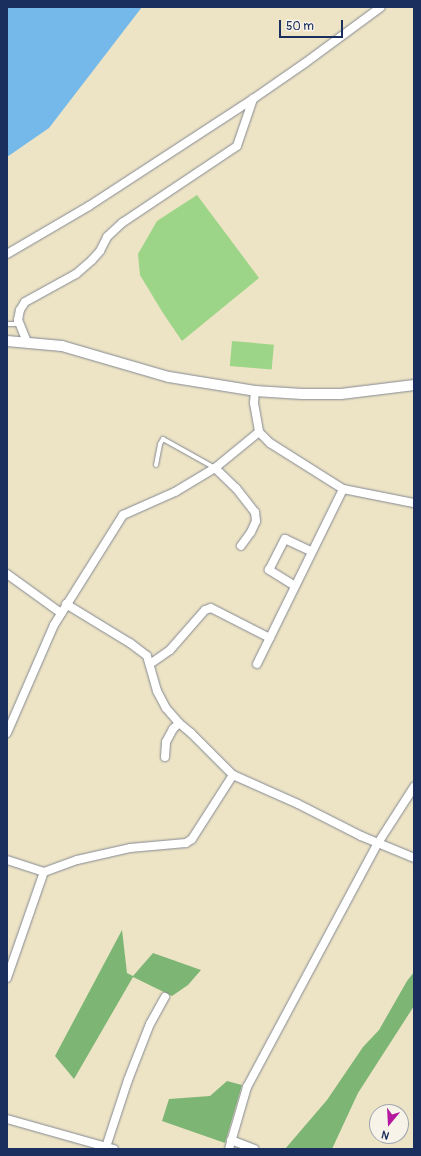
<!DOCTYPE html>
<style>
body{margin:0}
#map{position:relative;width:421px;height:1156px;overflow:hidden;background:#ede3c5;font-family:Pangolin,sans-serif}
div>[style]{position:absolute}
.green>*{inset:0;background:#9cd587;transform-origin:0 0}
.forest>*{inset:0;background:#7db674}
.water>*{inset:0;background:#74b9ea}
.roads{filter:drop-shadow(0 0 1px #848992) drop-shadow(0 0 1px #848992)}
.service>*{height:4px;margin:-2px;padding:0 2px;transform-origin:2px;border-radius:2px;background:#fff}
.minor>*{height:8px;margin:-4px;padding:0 4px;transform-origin:4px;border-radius:4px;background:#fff}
.tertiary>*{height:10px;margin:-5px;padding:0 5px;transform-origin:5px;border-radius:5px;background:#fff}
span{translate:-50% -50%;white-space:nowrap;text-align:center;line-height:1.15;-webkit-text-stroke:4px #f7f3e8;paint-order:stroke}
.frame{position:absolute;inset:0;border:8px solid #1b2f5e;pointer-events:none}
.north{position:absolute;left:369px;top:1104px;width:40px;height:40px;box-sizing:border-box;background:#f7f3e8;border:1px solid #9fa5b1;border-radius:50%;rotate:198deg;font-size:11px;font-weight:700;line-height:16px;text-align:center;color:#1b2f5e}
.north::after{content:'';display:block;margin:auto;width:14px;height:18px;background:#b5179e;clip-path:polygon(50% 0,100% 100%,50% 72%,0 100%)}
.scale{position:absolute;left:279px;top:20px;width:64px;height:18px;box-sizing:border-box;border:2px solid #1b2f5e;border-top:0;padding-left:5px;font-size:12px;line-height:14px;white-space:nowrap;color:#1b2f5e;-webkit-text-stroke:3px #f7f3e8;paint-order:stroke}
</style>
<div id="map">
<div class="green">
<i style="clip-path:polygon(197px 195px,259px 278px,182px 341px,163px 313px,140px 275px,138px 254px,157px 221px)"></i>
<i style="left:232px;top:341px;width:42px;height:25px;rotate:5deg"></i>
</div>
<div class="forest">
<i style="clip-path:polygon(122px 930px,127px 973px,133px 976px,153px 953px,201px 970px,188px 985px,172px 996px,133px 977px,74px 1079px,55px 1056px)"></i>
<i style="clip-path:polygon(414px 972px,414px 1006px,358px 1093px,332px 1149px,285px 1149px,327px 1100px,363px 1047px,379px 1030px,407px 981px)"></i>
<i style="clip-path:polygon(227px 1081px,242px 1085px,225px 1143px,162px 1121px,169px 1099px,210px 1096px)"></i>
</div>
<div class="water">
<i style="clip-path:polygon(7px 7px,142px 7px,49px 128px,7px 157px)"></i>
</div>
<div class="roads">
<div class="service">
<i style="left:7px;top:324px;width:13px"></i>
<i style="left:156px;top:465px;width:21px;rotate:-79deg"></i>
<i style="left:160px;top:444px;width:6px;rotate:-59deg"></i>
<i style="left:163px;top:439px;width:60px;rotate:29.1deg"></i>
</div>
<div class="minor">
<i style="left:7px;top:254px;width:95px;rotate:-30.3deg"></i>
<i style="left:89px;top:206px;width:196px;rotate:-33.1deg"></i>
<i style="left:253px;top:99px;width:63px;rotate:-34.7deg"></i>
<i style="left:305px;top:63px;width:94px;rotate:-36.4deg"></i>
<i style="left:27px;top:342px;width:24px;rotate:-112deg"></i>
<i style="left:18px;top:320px;width:10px;rotate:-79deg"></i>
<i style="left:20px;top:310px;width:9px;rotate:-58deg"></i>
<i style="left:25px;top:302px;width:58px;rotate:-28.8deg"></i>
<i style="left:76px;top:274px;width:21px;rotate:-41deg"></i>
<i style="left:92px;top:260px;width:12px;rotate:-48deg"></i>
<i style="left:100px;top:251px;width:16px;rotate:-63deg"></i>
<i style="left:107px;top:237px;width:21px;rotate:-43deg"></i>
<i style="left:122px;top:223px;width:138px;rotate:-33.8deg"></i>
<i style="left:237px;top:146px;width:50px;rotate:-71.2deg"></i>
<i style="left:255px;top:391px;width:12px;rotate:95deg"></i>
<i style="left:254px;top:403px;width:29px;rotate:80deg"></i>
<i style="left:259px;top:432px;width:16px;rotate:45deg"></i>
<i style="left:270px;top:443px;width:86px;rotate:32.2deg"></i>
<i style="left:343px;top:489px;width:72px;rotate:11.2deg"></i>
<i style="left:215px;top:468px;width:29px;rotate:44deg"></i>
<i style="left:236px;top:488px;width:31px;rotate:52deg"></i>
<i style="left:255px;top:512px;width:9px;rotate:84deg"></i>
<i style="left:256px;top:521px;width:12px;rotate:114deg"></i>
<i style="left:251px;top:532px;width:17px;rotate:126deg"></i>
<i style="left:7px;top:574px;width:67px;rotate:35.8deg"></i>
<i style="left:295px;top:586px;width:31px;rotate:-148deg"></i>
<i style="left:269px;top:570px;width:35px;rotate:-63deg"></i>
<i style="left:285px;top:539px;width:29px;rotate:25deg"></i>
<i style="left:66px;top:604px;width:75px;rotate:31.4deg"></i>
<i style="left:130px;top:643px;width:21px;rotate:37deg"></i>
<i style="left:147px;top:656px;width:36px;rotate:74deg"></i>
<i style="left:157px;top:691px;width:19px;rotate:62deg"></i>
<i style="left:166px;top:708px;width:20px;rotate:49deg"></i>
<i style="left:179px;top:723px;width:16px;rotate:40deg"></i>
<i style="left:191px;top:733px;width:59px;rotate:45deg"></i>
<i style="left:233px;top:775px;width:71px;rotate:24deg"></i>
<i style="left:298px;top:804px;width:71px;rotate:26.9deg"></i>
<i style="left:361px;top:836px;width:57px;rotate:22.5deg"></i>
<i style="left:150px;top:664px;width:24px;rotate:-35deg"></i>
<i style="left:170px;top:650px;width:53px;rotate:-48.8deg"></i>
<i style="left:205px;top:610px;width:6px;rotate:-18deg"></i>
<i style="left:211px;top:608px;width:66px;rotate:27deg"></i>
<i style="left:257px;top:664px;width:195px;rotate:-63.8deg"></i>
<i style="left:7px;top:733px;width:118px;rotate:-66.5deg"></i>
<i style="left:54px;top:625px;width:130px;rotate:-57.9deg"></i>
<i style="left:123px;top:515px;width:57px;rotate:-23.9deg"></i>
<i style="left:175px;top:492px;width:47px;rotate:-31deg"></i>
<i style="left:215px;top:468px;width:57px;rotate:-39.3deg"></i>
<i style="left:165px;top:757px;width:15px;rotate:-86deg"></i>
<i style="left:166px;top:742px;width:15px;rotate:-62deg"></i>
<i style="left:173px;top:729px;width:8px;rotate:-45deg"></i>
<i style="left:7px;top:860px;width:39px;rotate:18deg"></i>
<i style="left:44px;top:872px;width:35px;rotate:-20deg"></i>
<i style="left:77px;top:860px;width:54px;rotate:-12.8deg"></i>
<i style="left:130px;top:848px;width:56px;rotate:-5.1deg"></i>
<i style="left:186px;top:843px;width:7px;rotate:-34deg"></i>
<i style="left:192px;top:839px;width:76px;rotate:-57.4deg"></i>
<i style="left:7px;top:978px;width:112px;rotate:-70.8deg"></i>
<i style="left:7px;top:1119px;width:111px;rotate:15.7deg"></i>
<i style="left:231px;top:1140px;width:25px;rotate:21deg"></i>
<i style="left:106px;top:1147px;width:71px;rotate:-71.8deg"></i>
<i style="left:128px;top:1080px;width:60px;rotate:-68.6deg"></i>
<i style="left:150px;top:1024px;width:31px;rotate:-61deg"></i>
<i style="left:229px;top:1149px;width:65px;rotate:-73.8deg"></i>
<i style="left:247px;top:1087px;width:277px;rotate:-61.8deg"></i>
<i style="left:378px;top:843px;width:67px;rotate:-57.3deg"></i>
</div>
<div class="tertiary">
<i style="left:7px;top:341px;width:55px;rotate:5.2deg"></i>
<i style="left:62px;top:346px;width:111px;rotate:16.2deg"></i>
<i style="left:169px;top:377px;width:87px;rotate:9.2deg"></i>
<i style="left:255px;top:391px;width:47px;rotate:3.7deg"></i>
<i style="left:302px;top:394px;width:39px"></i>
<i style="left:341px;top:394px;width:74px;rotate:-7deg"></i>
</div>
</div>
<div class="frame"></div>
<div class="north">N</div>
<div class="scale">50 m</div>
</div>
